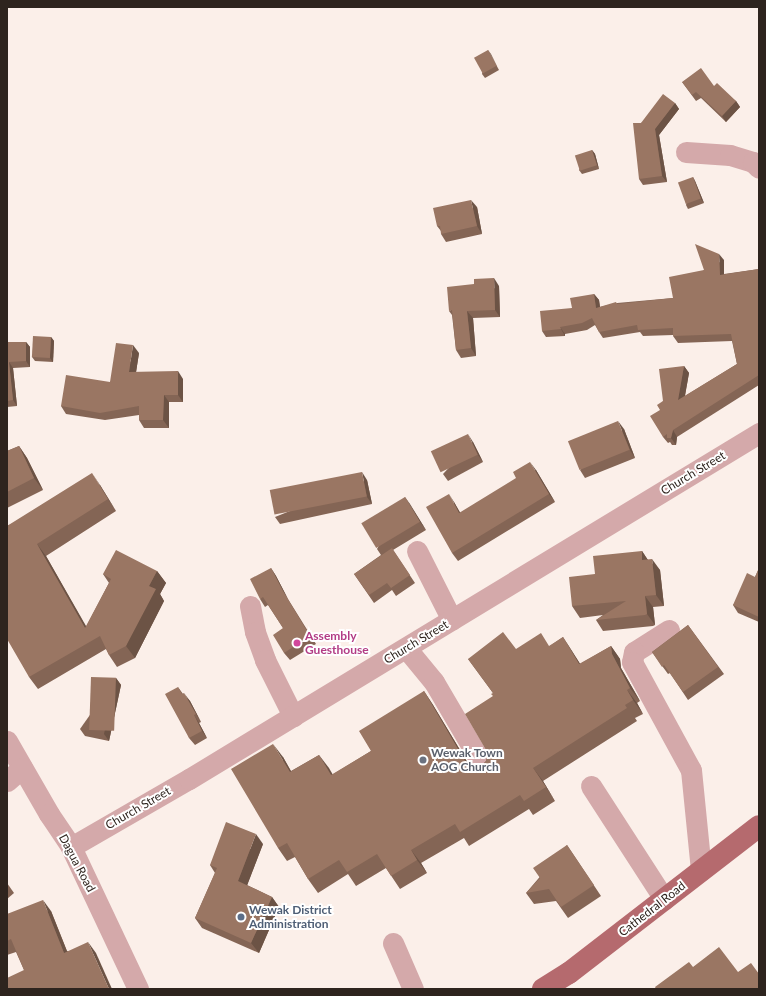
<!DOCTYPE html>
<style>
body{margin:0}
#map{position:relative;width:766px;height:996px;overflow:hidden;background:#fbefe9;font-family:Lato,sans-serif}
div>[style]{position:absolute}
.minor>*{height:21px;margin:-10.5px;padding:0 10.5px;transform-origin:10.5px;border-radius:10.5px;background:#d4a9aa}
.major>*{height:22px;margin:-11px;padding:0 11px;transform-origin:11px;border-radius:11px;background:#b56a6e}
.wall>*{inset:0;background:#846555}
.shaded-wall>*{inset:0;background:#6c5345}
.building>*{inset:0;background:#9a7663;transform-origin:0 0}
.dots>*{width:11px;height:11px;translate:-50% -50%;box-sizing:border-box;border:2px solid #fff;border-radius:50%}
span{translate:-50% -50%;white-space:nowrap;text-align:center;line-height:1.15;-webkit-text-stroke:4px #fff;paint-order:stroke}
.street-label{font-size:12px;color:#2e241e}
.hotel-label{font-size:12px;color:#b23c85;font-weight:700}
.left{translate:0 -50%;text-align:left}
.worship-label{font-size:12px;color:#5b616d;font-weight:700}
.service-label{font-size:12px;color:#4e5e75;font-weight:700}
.frame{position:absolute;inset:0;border:8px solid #2e241e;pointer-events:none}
</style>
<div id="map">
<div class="minor">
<i style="left:686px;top:152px;width:44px;rotate:3.9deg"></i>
<i style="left:730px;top:155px;width:24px;rotate:17deg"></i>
<i style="left:753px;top:162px;width:8px;rotate:45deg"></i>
<i style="left:417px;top:551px;width:77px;rotate:63.1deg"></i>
<i style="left:250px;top:606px;width:26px;rotate:79deg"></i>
<i style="left:255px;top:632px;width:30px;rotate:70deg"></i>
<i style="left:265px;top:660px;width:63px;rotate:63.4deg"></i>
<i style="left:669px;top:630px;width:41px;rotate:147.8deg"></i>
<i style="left:634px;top:652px;width:10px;rotate:101deg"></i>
<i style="left:632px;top:662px;width:123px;rotate:61.4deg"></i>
<i style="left:691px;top:770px;width:101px;rotate:84.3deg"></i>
<i style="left:406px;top:648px;width:44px;rotate:50.5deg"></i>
<i style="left:434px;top:682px;width:101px;rotate:59.6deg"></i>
<i style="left:7px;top:741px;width:84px;rotate:60.1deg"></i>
<i style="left:49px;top:814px;width:40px;rotate:56deg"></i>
<i style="left:71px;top:847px;width:157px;rotate:64.7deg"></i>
<i style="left:7px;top:781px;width:20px;rotate:-41deg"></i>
<i style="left:591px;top:786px;width:135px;rotate:57.1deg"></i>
<i style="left:71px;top:847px;width:136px;rotate:-30deg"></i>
<i style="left:189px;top:779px;width:667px;rotate:-31.26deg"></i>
<i style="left:393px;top:943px;width:50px;rotate:66.5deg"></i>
</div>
<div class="major">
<i style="left:543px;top:989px;width:31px;rotate:-32deg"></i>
<i style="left:569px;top:973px;width:240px;rotate:-37.7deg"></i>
</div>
<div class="wall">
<i style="clip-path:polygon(488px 50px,499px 70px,485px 78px,482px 74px)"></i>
<i style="clip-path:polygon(682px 82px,714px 86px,736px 101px,740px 107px,726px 122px,701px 98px,696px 101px)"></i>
<i style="clip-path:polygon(675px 103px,679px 109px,659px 135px,667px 182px,643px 185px,639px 179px,641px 123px)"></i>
<i style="clip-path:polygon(592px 150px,595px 154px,599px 169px,582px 174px,579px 170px)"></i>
<i style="clip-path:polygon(693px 177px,695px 181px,704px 203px,688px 209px,686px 205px)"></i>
<i style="clip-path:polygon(477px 207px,482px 234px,446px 242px,441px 234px,441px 231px,437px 226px)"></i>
<i style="clip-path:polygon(724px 260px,724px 274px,759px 269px,759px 385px,677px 437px,676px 445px,672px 445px,670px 442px,668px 443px,663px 437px,660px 410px,663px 401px,684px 366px,689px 373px,685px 396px,737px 364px,732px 341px,678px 343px,673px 336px,673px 335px,643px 336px,640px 332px,603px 338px,599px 332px,595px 325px,587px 330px,565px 334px,565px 336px,546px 337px,542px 331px,572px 308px,594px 294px,599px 300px,600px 307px,617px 303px,673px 298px,704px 270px)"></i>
<i style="clip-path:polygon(499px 286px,500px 317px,473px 318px,476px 356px,461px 358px,456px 350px,452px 315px,449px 311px)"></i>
<i style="clip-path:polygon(51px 337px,54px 341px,53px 362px,35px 361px,32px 357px)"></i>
<i style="clip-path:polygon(7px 342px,26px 342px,30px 347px,30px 367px,13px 368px,17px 406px,7px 407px)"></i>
<i style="clip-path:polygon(139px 353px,136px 372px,183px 379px,183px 402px,169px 402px,169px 428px,144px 428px,139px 420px,139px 415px,105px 420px,66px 414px,61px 406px,110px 382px)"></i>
<i style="clip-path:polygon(624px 429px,635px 458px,585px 478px,580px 470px)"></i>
<i style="clip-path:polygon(473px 442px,483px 462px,448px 481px,443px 474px)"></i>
<i style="clip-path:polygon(19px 446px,27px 458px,43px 490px,7px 508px,7px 451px)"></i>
<i style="clip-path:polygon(536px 470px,555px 502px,458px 561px,452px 553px,454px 502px,460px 513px)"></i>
<i style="clip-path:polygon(367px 480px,372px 504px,280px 524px,275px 517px)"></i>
<i style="clip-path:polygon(100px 485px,116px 511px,46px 556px,86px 627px,109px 583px,103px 574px,157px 571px,166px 583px,160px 594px,164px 601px,135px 658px,117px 667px,109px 655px,106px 649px,38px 689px,29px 677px,7px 526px)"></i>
<i style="clip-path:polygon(405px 497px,426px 530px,393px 550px,415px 583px,396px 596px,392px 590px,374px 603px,354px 574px,381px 555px,377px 549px)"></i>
<i style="clip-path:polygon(642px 551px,647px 559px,660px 570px,664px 606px,653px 607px,655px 625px,653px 626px,603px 631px,596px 620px,603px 615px,580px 618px,572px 606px,595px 574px)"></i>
<i style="clip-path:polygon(271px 568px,276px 576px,288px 599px,316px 644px,290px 660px,284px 653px,283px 628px,268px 605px,265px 607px,260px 599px)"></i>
<i style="clip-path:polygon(759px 568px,759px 622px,738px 613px,733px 605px,755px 577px)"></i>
<i style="clip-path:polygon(688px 625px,724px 674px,688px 700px,670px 673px,668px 674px,652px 652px)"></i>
<i style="clip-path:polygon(563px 637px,580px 664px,611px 646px,620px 659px,621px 668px,640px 701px,637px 703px,643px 714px,635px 718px,637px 721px,543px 781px,555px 801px,533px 815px,529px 809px,469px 846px,464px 838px,421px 863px,427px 873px,400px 889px,386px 868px,356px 886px,348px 874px,318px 893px,308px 879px,295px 857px,287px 861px,278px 848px,283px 757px,291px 771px,319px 755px,332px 775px,371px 751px,424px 691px,433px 705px,469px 765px,470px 766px,476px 767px,481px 766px,486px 761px,487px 755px,493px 696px,493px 693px,468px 659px,516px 649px,550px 646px)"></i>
<i style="clip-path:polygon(116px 678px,121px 685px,109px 741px,85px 736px,80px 729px)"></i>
<i style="clip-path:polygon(178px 687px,183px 694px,190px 701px,201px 722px,199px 723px,207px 738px,195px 745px,189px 738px)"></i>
<i style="clip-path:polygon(263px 844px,247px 885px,272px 897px,279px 907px,259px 953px,202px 928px,195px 918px,215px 873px,210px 865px)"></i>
<i style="clip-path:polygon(567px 845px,601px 896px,568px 918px,556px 901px,534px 904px,526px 893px)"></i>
<i style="clip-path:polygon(7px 883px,14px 893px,7px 899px)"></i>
<i style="clip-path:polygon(51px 911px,67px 951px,96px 953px,24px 970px,16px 952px,7px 955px,7px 914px)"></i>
</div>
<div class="shaded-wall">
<i style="clip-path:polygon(488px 50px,491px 54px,499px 70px,497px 66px)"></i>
<i style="clip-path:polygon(736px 101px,740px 107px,726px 122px,722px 116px)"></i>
<i style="clip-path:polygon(675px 103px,679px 109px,659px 135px,667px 182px,662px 176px,655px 129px)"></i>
<i style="clip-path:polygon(592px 150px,595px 154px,599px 169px,597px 165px)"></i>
<i style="clip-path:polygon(693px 177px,695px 181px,704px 203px,701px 199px)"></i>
<i style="clip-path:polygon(471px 200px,477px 207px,482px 234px,477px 226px)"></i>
<i style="clip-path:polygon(719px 254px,724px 260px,724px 282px,720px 275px)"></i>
<i style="clip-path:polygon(494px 278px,499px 286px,500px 317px,495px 310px)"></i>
<i style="clip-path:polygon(594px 294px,599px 300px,601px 315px,596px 308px)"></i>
<i style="clip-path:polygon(467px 311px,473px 318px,476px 356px,471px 348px)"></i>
<i style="clip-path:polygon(560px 327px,565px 334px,565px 336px,561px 329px)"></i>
<i style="clip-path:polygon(51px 337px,54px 341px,53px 362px,50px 358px)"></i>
<i style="clip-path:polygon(26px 342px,30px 347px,30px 367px,26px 361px)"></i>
<i style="clip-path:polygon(133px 345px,139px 353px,135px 379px,129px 372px)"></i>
<i style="clip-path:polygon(9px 362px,13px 368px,17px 406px,13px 400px)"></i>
<i style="clip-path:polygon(684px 366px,689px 373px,683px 406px,678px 400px)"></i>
<i style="clip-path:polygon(178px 371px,183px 379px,183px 402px,178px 395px)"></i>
<i style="clip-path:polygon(164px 395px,169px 402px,169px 428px,163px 420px)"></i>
<i style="clip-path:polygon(618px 421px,624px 429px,635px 458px,630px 450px)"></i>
<i style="clip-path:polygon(673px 430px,677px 437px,676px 445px,671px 438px)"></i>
<i style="clip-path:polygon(468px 434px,473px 442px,483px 462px,478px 455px)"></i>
<i style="clip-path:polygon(19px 446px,27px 458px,43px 490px,34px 478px)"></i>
<i style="clip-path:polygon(530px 462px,536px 470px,555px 502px,549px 494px)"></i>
<i style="clip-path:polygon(362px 472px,367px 480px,372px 504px,367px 497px)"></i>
<i style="clip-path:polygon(92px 473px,100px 485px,116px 511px,108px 499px)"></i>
<i style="clip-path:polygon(449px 494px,454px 502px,465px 521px,459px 513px)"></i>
<i style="clip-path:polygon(405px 497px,410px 504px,426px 530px,420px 522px)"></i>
<i style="clip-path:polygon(37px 544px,46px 556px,94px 640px,85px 628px)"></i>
<i style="clip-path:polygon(642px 551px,650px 563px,642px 560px)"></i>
<i style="clip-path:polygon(652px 559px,660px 570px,664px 606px,656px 595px)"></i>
<i style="clip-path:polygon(271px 568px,276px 576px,288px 599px,316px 644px,283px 591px)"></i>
<i style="clip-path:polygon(157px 571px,166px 583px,160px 594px,164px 601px,135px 658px,126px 646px,149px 586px)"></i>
<i style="clip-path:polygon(645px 596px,653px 607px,655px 625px,647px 614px)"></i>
<i style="clip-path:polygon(563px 637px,572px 651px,589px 678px,579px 664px)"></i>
<i style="clip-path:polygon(611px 646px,620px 659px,621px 668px,640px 701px,630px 688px,612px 654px)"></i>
<i style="clip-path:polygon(116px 678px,121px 685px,109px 741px,104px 734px)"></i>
<i style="clip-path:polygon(627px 690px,637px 703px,643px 714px,633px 700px)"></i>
<i style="clip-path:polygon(424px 691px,433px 705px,475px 775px,465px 761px)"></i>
<i style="clip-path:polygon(184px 693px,190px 701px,201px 722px,196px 714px)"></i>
<i style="clip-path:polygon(194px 715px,199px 723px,207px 738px,202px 731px)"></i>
<i style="clip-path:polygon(273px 744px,283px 757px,299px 786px,290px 772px)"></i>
<i style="clip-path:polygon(319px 755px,329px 768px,341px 789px,331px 775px)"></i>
<i style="clip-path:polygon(533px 768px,543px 781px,555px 801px,546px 787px)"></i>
<i style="clip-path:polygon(256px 834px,263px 844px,245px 891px,238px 881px)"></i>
<i style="clip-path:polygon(411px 850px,421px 863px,427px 873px,417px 860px)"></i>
<i style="clip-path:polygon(272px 897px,279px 907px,259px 953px,251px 943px)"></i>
<i style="clip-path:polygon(43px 900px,51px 911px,72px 964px,64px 953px)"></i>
<i style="clip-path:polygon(88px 942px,96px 953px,112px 989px,109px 989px)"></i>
</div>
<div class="building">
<i style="left:488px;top:50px;width:18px;height:16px;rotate:61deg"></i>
<i style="clip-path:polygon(701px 68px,714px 86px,717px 83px,736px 101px,722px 116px,696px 92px,692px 95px,682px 82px)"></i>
<i style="clip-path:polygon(663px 94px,675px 103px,655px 129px,662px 176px,639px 179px,633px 123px,641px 123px)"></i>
<i style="left:592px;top:150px;width:16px;height:18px;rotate:72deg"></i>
<i style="left:693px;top:177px;width:23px;height:16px;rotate:70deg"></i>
<i style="clip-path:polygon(471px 200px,477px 226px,441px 234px,440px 226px,437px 226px,433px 208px)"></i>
<i style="clip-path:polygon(695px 244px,719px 254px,720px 275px,759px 269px,759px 375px,673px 430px,671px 438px,667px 438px,667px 434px,663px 437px,650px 416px,660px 410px,657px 405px,663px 401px,659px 369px,684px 366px,678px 400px,737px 364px,731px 334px,673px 336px,673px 328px,638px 330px,637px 325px,599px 332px,592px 318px,582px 323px,560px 327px,561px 329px,542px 331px,540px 311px,572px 308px,570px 298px,594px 294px,596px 308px,616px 302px,617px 304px,673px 298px,669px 277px,704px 270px)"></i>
<i style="clip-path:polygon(494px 278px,495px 310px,467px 311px,471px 348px,456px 350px,452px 310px,449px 311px,447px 287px,474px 284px,474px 279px)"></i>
<i style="left:33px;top:336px;width:18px;height:21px;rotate:3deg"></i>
<i style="clip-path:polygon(7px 342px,26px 342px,26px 361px,9px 362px,13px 400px,7px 401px)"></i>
<i style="clip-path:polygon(116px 343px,133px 345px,129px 372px,178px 371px,178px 395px,164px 395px,163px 420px,139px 420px,139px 406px,100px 413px,61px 406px,66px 375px,110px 382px)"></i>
<i style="left:618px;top:421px;width:31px;height:54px;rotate:68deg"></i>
<i style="left:468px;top:434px;width:23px;height:41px;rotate:65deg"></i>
<i style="clip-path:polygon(19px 446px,34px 478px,7px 492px,7px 451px)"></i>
<i style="clip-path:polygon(530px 462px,549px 494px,452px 553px,426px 507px,449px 494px,459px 513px,516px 478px,513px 472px)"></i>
<i style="left:362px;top:472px;width:25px;height:94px;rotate:79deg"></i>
<i style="clip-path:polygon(92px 473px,108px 499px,37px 544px,85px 628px,111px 579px,103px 574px,116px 550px,157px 571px,149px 586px,156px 589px,126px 646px,109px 655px,100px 636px,29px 677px,7px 639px,7px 526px)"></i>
<i style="left:405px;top:497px;width:29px;height:51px;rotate:59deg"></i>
<i style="clip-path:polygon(392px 548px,410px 575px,391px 588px,387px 583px,369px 595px,354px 574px)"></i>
<i style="clip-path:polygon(642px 551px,642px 560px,652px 559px,656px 595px,645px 596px,647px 614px,645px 615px,596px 620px,626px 601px,572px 606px,569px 577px,595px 574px,593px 556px)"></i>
<i style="clip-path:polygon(271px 568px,283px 591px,310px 636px,284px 653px,273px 635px,283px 628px,263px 597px,260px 599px,250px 579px)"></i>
<i style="clip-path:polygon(759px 568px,759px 617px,733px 605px,747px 573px,755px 577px)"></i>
<i style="clip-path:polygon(688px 625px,718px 667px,683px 692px,664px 665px,662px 667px,652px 652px)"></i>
<i style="clip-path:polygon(503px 632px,516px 649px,541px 633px,549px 646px,563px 637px,579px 664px,611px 646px,612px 654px,630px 688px,627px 690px,633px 700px,625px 705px,627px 708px,533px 768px,546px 787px,524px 801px,520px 795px,460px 832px,455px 824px,411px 850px,417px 860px,391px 876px,377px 854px,347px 872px,339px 860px,308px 879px,287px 843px,278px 848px,231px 769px,273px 744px,290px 772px,319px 755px,331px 775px,371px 751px,359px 731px,424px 691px,465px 761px,470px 766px,476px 767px,481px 766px,486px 761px,487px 755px,486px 750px,465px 714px,493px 696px,491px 694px,493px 693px,468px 659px)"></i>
<i style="left:91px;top:677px;width:25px;height:53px;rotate:2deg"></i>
<i style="clip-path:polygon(178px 687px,182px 694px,184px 693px,196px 714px,194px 715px,202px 731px,189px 738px,165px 694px)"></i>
<i style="clip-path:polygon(226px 822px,256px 834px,238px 881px,272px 897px,251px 943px,195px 918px,217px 868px,210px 865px)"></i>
<i style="clip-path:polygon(567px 845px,594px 885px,561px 907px,549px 889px,526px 893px,540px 878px,533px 868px)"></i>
<i style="clip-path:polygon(43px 900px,64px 953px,88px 942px,109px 989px,7px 989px,7px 978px,24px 970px,11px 939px,7px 941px,7px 914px)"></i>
<i style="clip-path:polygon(719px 947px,738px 972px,751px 963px,759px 974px,759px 988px,757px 989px,656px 989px,655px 987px,689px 962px,693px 967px)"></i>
</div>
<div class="dots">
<i style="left:297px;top:643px;background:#d1479c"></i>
<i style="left:423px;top:760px;background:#6b7280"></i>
<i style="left:241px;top:917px;background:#5c6f8a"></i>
</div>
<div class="street-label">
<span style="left:693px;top:473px;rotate:-31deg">Church Street</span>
<span style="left:416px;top:642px;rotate:-31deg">Church Street</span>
<span style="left:138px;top:808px;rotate:-30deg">Church Street</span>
<span style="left:77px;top:863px;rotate:62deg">Dagua Road</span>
<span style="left:652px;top:909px;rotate:-38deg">Cathedral Road</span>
</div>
<div class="hotel-label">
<span class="left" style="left:305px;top:643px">Assembly<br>Guesthouse</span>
</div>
<div class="worship-label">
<span class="left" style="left:431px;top:760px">Wewak Town<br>AOG Church</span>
</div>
<div class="service-label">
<span class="left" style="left:249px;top:917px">Wewak District<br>Administration</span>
</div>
<div class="frame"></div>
</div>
